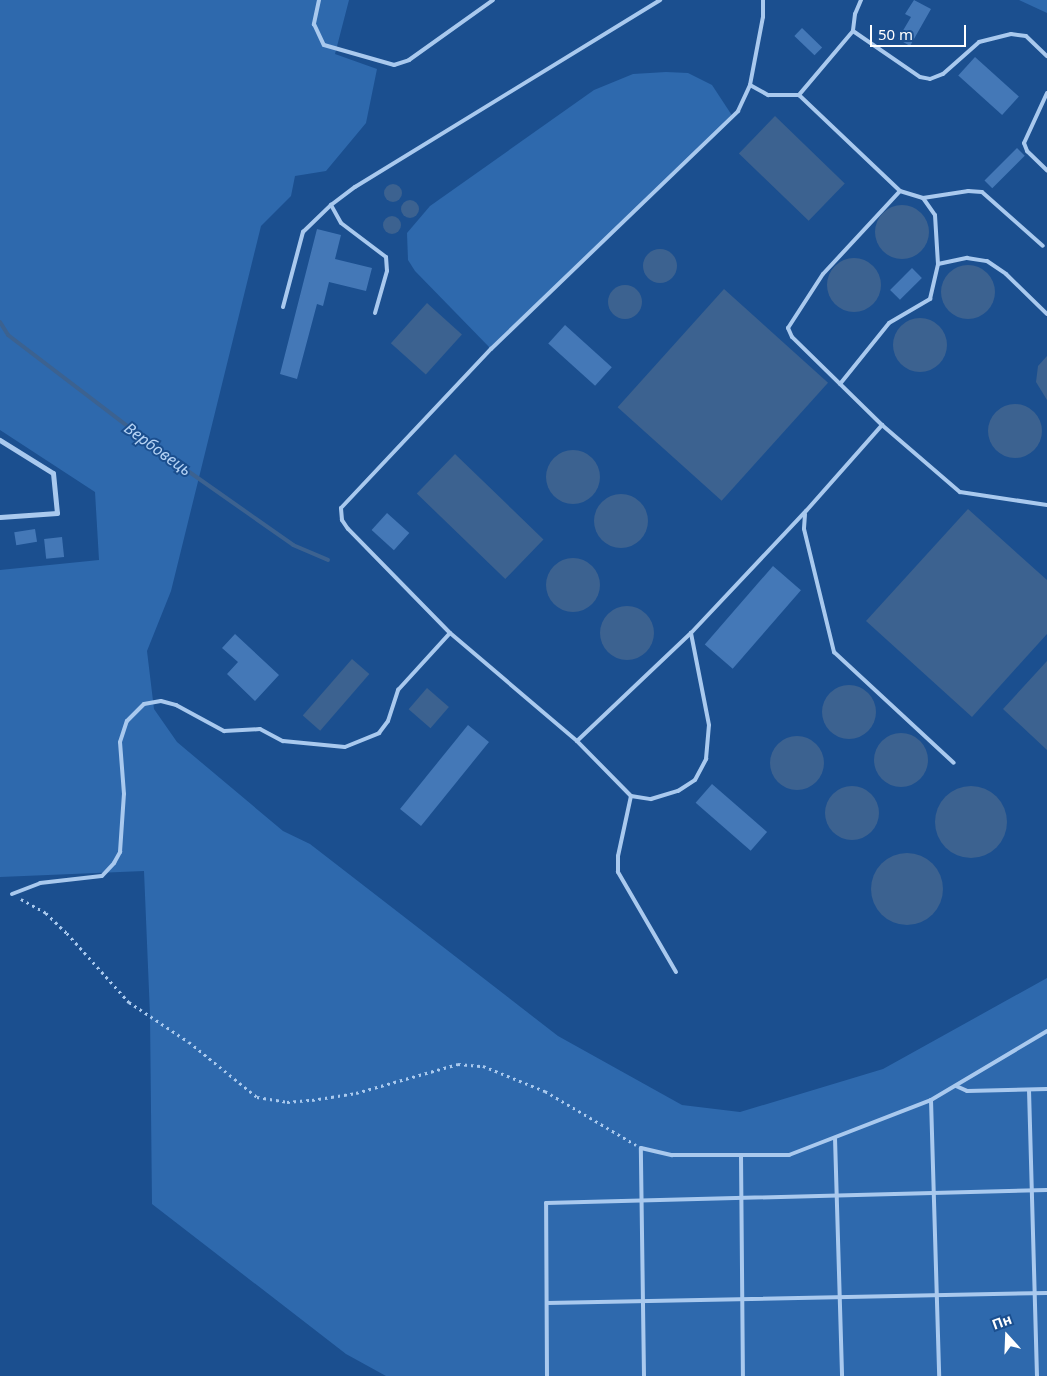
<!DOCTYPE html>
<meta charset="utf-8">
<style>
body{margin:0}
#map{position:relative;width:1047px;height:1376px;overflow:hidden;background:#1b4f8f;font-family:"Noto Sans",sans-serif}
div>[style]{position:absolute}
.green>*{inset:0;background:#2e69ad}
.water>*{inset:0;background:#3c6290;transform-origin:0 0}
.round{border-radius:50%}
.stream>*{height:4px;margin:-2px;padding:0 2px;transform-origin:2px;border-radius:2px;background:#3c6290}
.building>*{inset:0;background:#4478b7;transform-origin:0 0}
.path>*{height:2.5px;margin-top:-1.25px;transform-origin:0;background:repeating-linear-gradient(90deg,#a9c9ee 0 2.5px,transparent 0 6.5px)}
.lane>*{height:4px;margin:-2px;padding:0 2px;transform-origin:2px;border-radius:2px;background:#a9c9ee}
.street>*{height:5px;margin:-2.5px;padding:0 2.5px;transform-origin:2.5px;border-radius:2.5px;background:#a9c9ee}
span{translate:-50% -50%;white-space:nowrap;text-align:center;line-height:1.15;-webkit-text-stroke:4px #1b4f8f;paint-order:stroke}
.water-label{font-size:16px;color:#b5d3f5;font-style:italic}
.north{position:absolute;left:982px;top:1311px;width:50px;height:50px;-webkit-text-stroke:4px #1b4f8f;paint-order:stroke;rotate:340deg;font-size:14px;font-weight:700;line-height:20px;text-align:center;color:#fff}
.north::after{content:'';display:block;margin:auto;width:18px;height:22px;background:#fff;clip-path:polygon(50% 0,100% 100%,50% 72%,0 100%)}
.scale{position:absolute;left:870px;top:25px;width:96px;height:22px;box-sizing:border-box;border:2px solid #fff;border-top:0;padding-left:6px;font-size:15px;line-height:18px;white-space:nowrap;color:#fff;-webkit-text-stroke:4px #1b4f8f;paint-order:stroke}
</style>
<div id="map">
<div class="green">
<i style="clip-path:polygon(0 0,349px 0,335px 54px,377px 69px,366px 123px,326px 171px,295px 176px,291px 196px,261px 226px,171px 591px,147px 651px,154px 709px,177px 742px,283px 831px,310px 844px,558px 1036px,682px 1105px,740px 1112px,883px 1069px,1047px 978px,1047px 1376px,386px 1376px,346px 1354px,152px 1204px,150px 1015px,144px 871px,0 877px,0 570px,99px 560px,95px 492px,0 430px)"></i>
<i style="clip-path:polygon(1019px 0,1047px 0,1047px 13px)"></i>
<i style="clip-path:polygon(666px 72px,688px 73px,712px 85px,733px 117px,491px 349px,415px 271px,408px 260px,407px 233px,430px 206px,594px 90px,633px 74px)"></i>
</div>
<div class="water">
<i style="left:775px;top:116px;width:97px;height:52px;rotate:44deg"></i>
<i class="round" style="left:384px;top:184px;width:18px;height:18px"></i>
<i class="round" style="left:401px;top:200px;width:18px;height:18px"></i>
<i class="round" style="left:875px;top:205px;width:54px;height:54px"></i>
<i class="round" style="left:383px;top:216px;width:18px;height:18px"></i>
<i class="round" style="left:643px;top:249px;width:34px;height:34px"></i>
<i class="round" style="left:827px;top:258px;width:54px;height:54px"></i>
<i class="round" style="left:941px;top:265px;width:54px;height:54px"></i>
<i class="round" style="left:608px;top:285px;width:34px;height:34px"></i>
<i style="left:724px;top:289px;width:140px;height:159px;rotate:42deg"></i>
<i style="left:427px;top:303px;width:47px;height:54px;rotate:42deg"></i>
<i class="round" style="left:893px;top:318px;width:54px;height:54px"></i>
<i style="clip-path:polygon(1047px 356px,1047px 400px,1036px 382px,1038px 366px)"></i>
<i class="round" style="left:988px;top:404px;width:54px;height:54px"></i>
<i class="round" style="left:546px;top:450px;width:54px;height:54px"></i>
<i style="left:455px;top:454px;width:123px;height:55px;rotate:44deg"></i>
<i class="round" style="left:594px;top:494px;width:54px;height:54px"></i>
<i style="clip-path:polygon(968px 509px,1047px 580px,1047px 634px,972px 717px,866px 621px)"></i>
<i class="round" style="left:546px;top:558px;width:54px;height:54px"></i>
<i class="round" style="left:600px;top:606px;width:54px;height:54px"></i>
<i style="left:352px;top:659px;width:23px;height:75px;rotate:41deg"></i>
<i style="clip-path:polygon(1047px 661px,1047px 750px,1003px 709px)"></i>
<i class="round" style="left:822px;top:685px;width:54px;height:54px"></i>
<i style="left:427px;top:688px;width:29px;height:28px;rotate:41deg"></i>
<i class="round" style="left:874px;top:733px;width:54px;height:54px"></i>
<i class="round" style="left:770px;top:736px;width:54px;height:54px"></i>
<i class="round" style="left:935px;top:786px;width:72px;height:72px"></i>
<i class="round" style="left:825px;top:786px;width:54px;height:54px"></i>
<i class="round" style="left:871px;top:853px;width:72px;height:72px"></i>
</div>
<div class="stream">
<i style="left:0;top:322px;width:15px;rotate:58deg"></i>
<i style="left:8px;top:335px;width:201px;rotate:37.3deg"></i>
<i style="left:168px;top:457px;width:153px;rotate:35.1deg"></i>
<i style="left:293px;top:545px;width:38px;rotate:23deg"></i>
</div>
<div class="building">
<i style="clip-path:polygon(914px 0,931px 9px,910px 46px,898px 39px,911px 17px,905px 14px)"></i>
<i style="left:802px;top:28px;width:28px;height:11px;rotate:44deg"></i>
<i style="left:975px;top:57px;width:59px;height:25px;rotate:42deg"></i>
<i style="left:1017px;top:148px;width:11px;height:46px;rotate:45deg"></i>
<i style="clip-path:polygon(317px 229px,341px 235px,335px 259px,372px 268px,366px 291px,329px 282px,323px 306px,317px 304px,297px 379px,280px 374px)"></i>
<i style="left:912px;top:268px;width:14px;height:31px;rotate:45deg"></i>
<i style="left:565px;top:325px;width:63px;height:25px;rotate:42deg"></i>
<i style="left:387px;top:513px;width:30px;height:23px;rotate:42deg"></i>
<i style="left:35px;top:529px;width:13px;height:21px;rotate:81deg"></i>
<i style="left:62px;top:537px;width:20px;height:18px;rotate:84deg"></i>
<i style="left:773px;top:566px;width:37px;height:104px;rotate:41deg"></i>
<i style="clip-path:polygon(235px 634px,279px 675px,255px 701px,227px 674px,238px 662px,222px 648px)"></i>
<i style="left:468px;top:725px;width:27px;height:108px;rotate:39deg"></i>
<i style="left:712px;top:784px;width:73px;height:25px;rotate:41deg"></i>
</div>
<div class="path">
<i style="left:21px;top:899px;width:29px;rotate:29deg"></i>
<i style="left:46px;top:913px;width:29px;rotate:44deg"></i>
<i style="left:67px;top:933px;width:93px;rotate:48.1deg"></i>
<i style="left:129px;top:1002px;width:72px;rotate:33.7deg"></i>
<i style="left:189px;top:1042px;width:87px;rotate:39deg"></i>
<i style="left:257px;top:1097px;width:30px;rotate:9deg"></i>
<i style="left:287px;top:1102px;width:25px;rotate:-5deg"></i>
<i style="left:312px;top:1100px;width:45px;rotate:-9deg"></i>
<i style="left:356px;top:1093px;width:106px;rotate:-15.9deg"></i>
<i style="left:458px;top:1064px;width:25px;rotate:5deg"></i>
<i style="left:483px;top:1066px;width:67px;rotate:22deg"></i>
<i style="left:545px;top:1091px;width:106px;rotate:30.7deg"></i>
</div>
<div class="lane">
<i style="left:319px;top:0;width:25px;rotate:102deg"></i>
<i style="left:314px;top:24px;width:23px;rotate:65deg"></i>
<i style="left:324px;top:45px;width:73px;rotate:15.9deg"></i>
<i style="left:394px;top:65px;width:16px;rotate:-18deg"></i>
<i style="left:409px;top:60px;width:103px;rotate:-35.5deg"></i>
<i style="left:861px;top:0;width:15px;rotate:113deg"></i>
<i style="left:855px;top:14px;width:17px;rotate:97deg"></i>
<i style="left:853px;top:31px;width:84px;rotate:130.2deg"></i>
<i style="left:799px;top:95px;width:139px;rotate:43.5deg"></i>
<i style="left:900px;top:191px;width:24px;rotate:17deg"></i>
<i style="left:923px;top:198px;width:46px;rotate:-8.8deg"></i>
<i style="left:968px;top:191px;width:14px;rotate:4deg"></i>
<i style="left:982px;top:192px;width:81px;rotate:41.5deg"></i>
<i style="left:853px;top:31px;width:81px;rotate:34.5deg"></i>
<i style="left:920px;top:77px;width:10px;rotate:11deg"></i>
<i style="left:930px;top:79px;width:14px;rotate:-21deg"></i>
<i style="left:943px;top:74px;width:48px;rotate:-41.6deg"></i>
<i style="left:979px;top:42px;width:33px;rotate:-14deg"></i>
<i style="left:1011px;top:34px;width:15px;rotate:8deg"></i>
<i style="left:1026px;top:36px;width:29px;rotate:44deg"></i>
<i style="left:750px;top:85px;width:69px;rotate:-79.2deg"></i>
<i style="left:763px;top:17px;width:17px;rotate:-90deg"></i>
<i style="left:1047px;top:93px;width:55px;rotate:114.7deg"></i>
<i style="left:1024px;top:143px;width:9px;rotate:69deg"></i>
<i style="left:1027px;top:151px;width:28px;rotate:44deg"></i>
<i style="left:923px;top:198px;width:21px;rotate:55deg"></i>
<i style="left:935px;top:215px;width:49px;rotate:86.5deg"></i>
<i style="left:938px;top:264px;width:30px;rotate:-12deg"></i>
<i style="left:967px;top:258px;width:20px;rotate:9deg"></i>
<i style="left:987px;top:261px;width:23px;rotate:34deg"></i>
<i style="left:1006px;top:274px;width:57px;rotate:44.3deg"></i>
<i style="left:283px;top:307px;width:78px;rotate:-75.1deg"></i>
<i style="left:303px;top:232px;width:39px;rotate:-44deg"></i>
<i style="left:375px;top:313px;width:44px;rotate:-74.1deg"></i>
<i style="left:387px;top:271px;width:14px;rotate:-94deg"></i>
<i style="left:386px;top:257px;width:56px;rotate:-142.9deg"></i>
<i style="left:341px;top:223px;width:21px;rotate:-119deg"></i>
<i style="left:331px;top:205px;width:30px;rotate:-37deg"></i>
<i style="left:355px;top:187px;width:358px;rotate:-31.5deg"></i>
<i style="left:840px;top:384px;width:78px;rotate:-51.2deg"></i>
<i style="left:889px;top:323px;width:48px;rotate:-30.3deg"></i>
<i style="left:930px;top:299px;width:36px;rotate:-77deg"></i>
<i style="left:882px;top:425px;width:103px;rotate:40.7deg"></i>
<i style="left:960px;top:492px;width:88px;rotate:8.5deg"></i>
<i style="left:805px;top:514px;width:15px;rotate:94deg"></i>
<i style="left:804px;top:529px;width:127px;rotate:76.3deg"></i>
<i style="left:834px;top:652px;width:163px;rotate:42.8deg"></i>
<i style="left:577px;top:741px;width:157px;rotate:-43.5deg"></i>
<i style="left:691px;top:633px;width:168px;rotate:-46.7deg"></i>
<i style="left:806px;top:511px;width:115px;rotate:-48.5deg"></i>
<i style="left:882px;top:425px;width:126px;rotate:-135.6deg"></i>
<i style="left:792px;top:337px;width:10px;rotate:-114deg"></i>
<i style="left:788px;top:328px;width:64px;rotate:-57.1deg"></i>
<i style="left:823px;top:274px;width:113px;rotate:-47.1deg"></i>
<i style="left:631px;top:796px;width:20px;rotate:9deg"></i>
<i style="left:651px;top:799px;width:28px;rotate:-17deg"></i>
<i style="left:678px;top:791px;width:20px;rotate:-33deg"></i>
<i style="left:695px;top:780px;width:24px;rotate:-62deg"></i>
<i style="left:706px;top:759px;width:34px;rotate:-85deg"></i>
<i style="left:709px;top:725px;width:94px;rotate:-101.1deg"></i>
<i style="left:12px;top:894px;width:30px;rotate:-21deg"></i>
<i style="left:40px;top:883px;width:62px;rotate:-6.4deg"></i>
<i style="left:102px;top:876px;width:18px;rotate:-47deg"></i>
<i style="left:114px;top:863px;width:13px;rotate:-61deg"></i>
<i style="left:120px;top:852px;width:58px;rotate:-86.1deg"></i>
<i style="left:124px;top:794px;width:52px;rotate:-94.4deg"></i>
<i style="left:120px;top:742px;width:22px;rotate:-72deg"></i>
<i style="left:127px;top:721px;width:24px;rotate:-45deg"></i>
<i style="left:144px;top:704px;width:17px;rotate:-10deg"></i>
<i style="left:161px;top:701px;width:16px;rotate:15deg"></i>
<i style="left:176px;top:705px;width:55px;rotate:28.4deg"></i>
<i style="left:224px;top:731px;width:36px;rotate:-3deg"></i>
<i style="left:260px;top:729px;width:26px;rotate:28deg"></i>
<i style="left:283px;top:741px;width:62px;rotate:5.5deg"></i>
<i style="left:345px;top:747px;width:37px;rotate:-22deg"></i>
<i style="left:379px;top:733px;width:15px;rotate:-53deg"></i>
<i style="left:388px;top:721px;width:33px;rotate:-72deg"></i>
<i style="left:398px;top:690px;width:77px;rotate:-47.6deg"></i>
<i style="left:676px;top:972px;width:116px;rotate:-120.1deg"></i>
<i style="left:618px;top:872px;width:16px;rotate:-90deg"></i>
<i style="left:618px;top:856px;width:61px;rotate:-77.8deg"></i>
<i style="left:631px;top:796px;width:77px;rotate:-134.5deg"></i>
<i style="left:577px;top:741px;width:167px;rotate:-139.6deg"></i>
<i style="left:450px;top:633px;width:146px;rotate:-134.4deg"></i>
<i style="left:348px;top:529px;width:11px;rotate:-124deg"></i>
<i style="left:342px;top:520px;width:12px;rotate:-95deg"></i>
<i style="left:341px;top:508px;width:219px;rotate:-46.7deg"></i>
<i style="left:491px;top:349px;width:343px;rotate:-43.9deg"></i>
<i style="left:738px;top:111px;width:29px;rotate:-65deg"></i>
<i style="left:750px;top:85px;width:21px;rotate:29deg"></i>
<i style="left:768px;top:95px;width:31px"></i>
<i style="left:956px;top:1086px;width:12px;rotate:24deg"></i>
<i style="left:967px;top:1091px;width:80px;rotate:-1.4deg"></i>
<i style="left:1029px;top:1090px;width:286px;rotate:88.4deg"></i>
<i style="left:931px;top:1100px;width:276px;rotate:88.3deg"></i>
<i style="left:835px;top:1138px;width:238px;rotate:88.3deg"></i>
<i style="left:741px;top:1155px;width:221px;rotate:89.5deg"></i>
<i style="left:547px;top:1303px;width:500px;rotate:-1.15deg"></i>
<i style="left:547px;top:1376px;width:173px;rotate:-90.3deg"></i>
<i style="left:546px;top:1203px;width:501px;rotate:-1.49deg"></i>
<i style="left:644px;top:1376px;width:228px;rotate:-90.8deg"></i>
<i style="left:641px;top:1148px;width:32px;rotate:13deg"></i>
<i style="left:672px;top:1155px;width:117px"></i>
<i style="left:789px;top:1155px;width:152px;rotate:-21.2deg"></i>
<i style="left:931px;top:1100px;width:135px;rotate:-30.7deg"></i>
</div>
<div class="street">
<i style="left:0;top:440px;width:62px;rotate:31.9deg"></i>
<i style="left:53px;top:473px;width:40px;rotate:84.3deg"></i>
<i style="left:57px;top:513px;width:57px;rotate:176deg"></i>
</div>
<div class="water-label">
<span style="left:158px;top:449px;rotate:36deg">Вербовець</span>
</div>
<div class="north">Пн</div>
<div class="scale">50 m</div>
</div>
